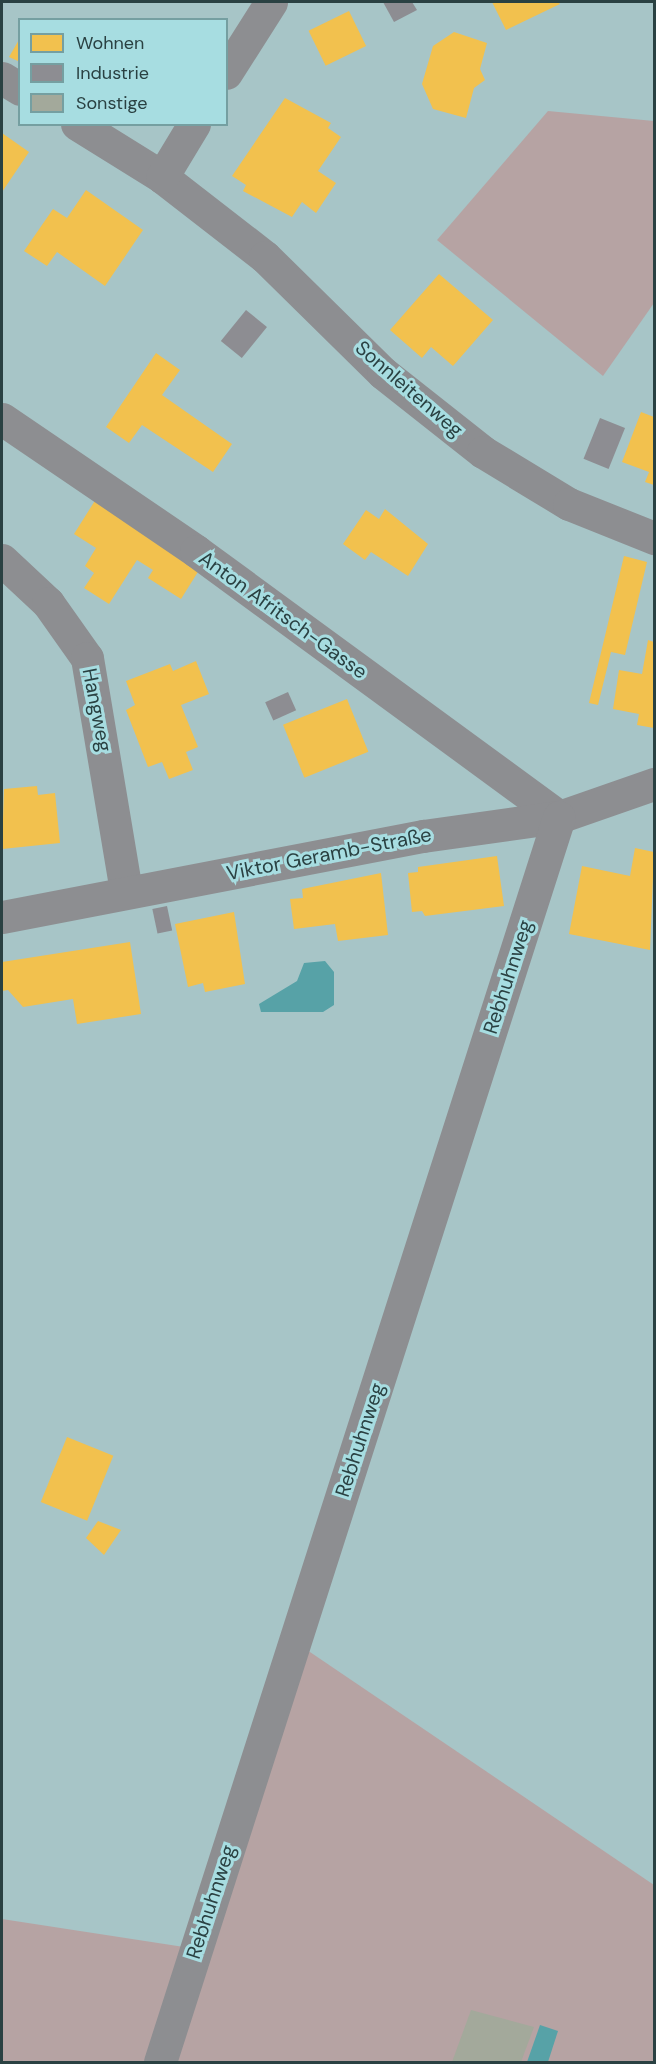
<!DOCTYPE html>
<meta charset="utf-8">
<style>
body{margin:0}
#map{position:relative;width:656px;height:2064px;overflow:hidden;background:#a7c5c7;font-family:"DM Sans",sans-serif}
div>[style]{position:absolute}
.green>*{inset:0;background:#b6a3a3}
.water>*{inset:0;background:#57a2a7}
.homes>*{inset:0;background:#f2c14e;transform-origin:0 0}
.industry>*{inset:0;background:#8d8d92;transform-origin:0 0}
.building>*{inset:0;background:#a3a99b}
.minor>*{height:33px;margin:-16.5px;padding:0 16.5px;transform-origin:16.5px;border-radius:16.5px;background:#8d8e91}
span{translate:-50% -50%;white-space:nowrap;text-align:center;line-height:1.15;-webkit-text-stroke:6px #a7dde1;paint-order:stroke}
.street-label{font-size:20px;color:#2a4142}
.frame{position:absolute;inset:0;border:3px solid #2a4142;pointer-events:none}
.legend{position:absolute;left:18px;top:18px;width:210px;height:108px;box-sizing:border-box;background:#a7dde1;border:2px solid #759fa1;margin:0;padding:8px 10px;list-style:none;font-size:18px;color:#2a4142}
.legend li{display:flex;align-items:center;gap:12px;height:30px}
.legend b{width:30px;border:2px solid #759fa1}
</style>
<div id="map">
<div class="green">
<i style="clip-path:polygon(548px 111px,654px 121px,654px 303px,603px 376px,437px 240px)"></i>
<i style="clip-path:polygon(307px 1650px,654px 1885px,654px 2062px,177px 2062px)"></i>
<i style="clip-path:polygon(2px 1919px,184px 1947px,147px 2062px,2px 2062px)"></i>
</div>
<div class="water">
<i style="clip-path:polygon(325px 961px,334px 972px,334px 1005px,323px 1012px,261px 1012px,259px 1004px,297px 981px,304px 963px)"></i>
<i style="clip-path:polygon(540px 2025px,558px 2031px,548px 2062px,527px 2062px)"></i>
</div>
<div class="homes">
<i style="clip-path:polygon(492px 2px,558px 2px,560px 4px,506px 30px)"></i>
<i style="left:349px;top:11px;width:39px;height:45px;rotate:64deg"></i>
<i style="clip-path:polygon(454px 32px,487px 43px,480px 69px,485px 80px,474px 88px,466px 118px,433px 109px,422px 84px,433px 46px)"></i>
<i style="clip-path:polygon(20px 38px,20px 62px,9px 57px)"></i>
<i style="clip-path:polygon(285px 98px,331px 123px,328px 128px,341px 137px,318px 171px,336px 183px,316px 213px,302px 202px,292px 217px,243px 191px,246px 185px,232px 176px)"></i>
<i style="clip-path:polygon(2px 133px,29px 152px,2px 192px)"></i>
<i style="clip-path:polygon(86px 190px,143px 230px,105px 286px,57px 252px,47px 266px,24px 251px,53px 209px,67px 218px)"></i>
<i style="clip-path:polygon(439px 274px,493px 320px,453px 366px,431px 347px,422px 358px,390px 330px)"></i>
<i style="clip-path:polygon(156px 353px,180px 370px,162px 395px,232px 444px,213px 472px,142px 425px,129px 443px,106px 427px)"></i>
<i style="clip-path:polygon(641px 412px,654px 417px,654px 485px,645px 482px,649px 472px,622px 462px)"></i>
<i style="clip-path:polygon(96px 499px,201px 567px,181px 599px,148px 578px,153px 570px,137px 560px,109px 604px,84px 588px,94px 573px,85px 566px,96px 548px,74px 534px)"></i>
<i style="clip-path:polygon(385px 509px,428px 544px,408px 576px,371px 552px,365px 560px,343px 544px,366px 510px,379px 519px)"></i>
<i style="clip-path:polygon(624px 556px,647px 562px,625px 655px,611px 652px,598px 705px,589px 703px)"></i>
<i style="clip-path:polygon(648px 640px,654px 642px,654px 728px,637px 725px,639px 714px,613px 709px,619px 670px,642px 674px)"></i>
<i style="clip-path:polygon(196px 661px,209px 694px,181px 705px,198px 747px,186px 752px,193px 770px,169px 779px,162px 762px,148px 767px,126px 710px,135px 705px,126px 681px,170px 664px,173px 671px)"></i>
<i style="left:347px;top:699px;width:57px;height:69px;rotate:68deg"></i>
<i style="clip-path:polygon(37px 786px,38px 795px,55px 793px,60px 843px,2px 849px,4px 789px)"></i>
<i style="clip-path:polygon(635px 848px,654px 852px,650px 950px,569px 934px,582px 866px,630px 876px)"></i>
<i style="clip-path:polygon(497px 856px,504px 906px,425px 916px,422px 911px,412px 912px,408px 873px,418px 872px,418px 867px)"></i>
<i style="clip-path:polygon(381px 873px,388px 935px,338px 941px,335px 924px,294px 929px,290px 899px,303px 898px,302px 889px)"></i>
<i style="clip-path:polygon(234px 912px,245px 984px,205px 992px,203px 983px,188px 987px,175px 924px)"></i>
<i style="clip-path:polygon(130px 942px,141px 1014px,77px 1024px,73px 999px,23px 1007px,8px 990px,2px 991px,2px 962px)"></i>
<i style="left:67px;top:1437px;width:50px;height:70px;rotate:22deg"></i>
<i style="clip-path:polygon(98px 1521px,121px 1530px,104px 1555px,86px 1538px)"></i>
</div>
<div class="industry">
<i style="clip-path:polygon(383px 2px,412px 2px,417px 10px,394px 22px)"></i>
<i style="left:246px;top:310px;width:27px;height:40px;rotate:39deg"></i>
<i style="left:600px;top:418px;width:27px;height:44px;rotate:22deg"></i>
<i style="left:288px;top:692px;width:20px;height:25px;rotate:66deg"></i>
<i style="left:167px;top:906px;width:25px;height:15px;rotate:78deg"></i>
</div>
<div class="building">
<i style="clip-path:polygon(471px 2010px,534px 2027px,521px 2062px,452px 2062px)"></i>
</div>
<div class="minor">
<i style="left:226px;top:73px;width:84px;rotate:-57.6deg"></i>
<i style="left:2px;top:78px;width:21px;rotate:31deg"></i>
<i style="left:77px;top:124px;width:100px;rotate:31.9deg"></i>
<i style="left:162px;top:177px;width:130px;rotate:37.8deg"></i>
<i style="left:265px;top:257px;width:165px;rotate:44.5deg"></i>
<i style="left:383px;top:373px;width:127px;rotate:38.3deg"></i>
<i style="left:483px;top:452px;width:100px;rotate:31.2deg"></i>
<i style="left:569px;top:504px;width:92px;rotate:21.8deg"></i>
<i style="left:162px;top:177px;width:62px;rotate:-58.9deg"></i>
<i style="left:2px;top:419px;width:235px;rotate:34.2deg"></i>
<i style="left:196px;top:551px;width:450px;rotate:36.2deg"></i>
<i style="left:2px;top:560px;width:63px;rotate:43.1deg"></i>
<i style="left:48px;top:603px;width:67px;rotate:54.7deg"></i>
<i style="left:87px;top:658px;width:237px;rotate:80.5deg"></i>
<i style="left:2px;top:917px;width:429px;rotate:-10.9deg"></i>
<i style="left:423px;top:836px;width:137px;rotate:-8deg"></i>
<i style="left:559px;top:817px;width:101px;rotate:-19.2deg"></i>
<i style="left:160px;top:2062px;width:1307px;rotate:-72.23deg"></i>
</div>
<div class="street-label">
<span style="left:409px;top:389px;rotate:41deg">Sonnleitenweg</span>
<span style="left:283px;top:615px;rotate:36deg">Anton Afritsch-Gasse</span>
<span style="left:97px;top:710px;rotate:79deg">Hangweg</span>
<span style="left:329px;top:854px;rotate:-11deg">Viktor Geramb-Straße</span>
<span style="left:508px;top:977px;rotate:-72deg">Rebhuhnweg</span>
<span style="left:360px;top:1440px;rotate:-72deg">Rebhuhnweg</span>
<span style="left:211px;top:1902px;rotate:-72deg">Rebhuhnweg</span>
</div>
<div class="frame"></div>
<ul class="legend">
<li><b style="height:16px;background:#f2c14e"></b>Wohnen</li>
<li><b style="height:16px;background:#8d8d92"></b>Industrie</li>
<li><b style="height:16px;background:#a3a99b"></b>Sonstige</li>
</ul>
</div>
